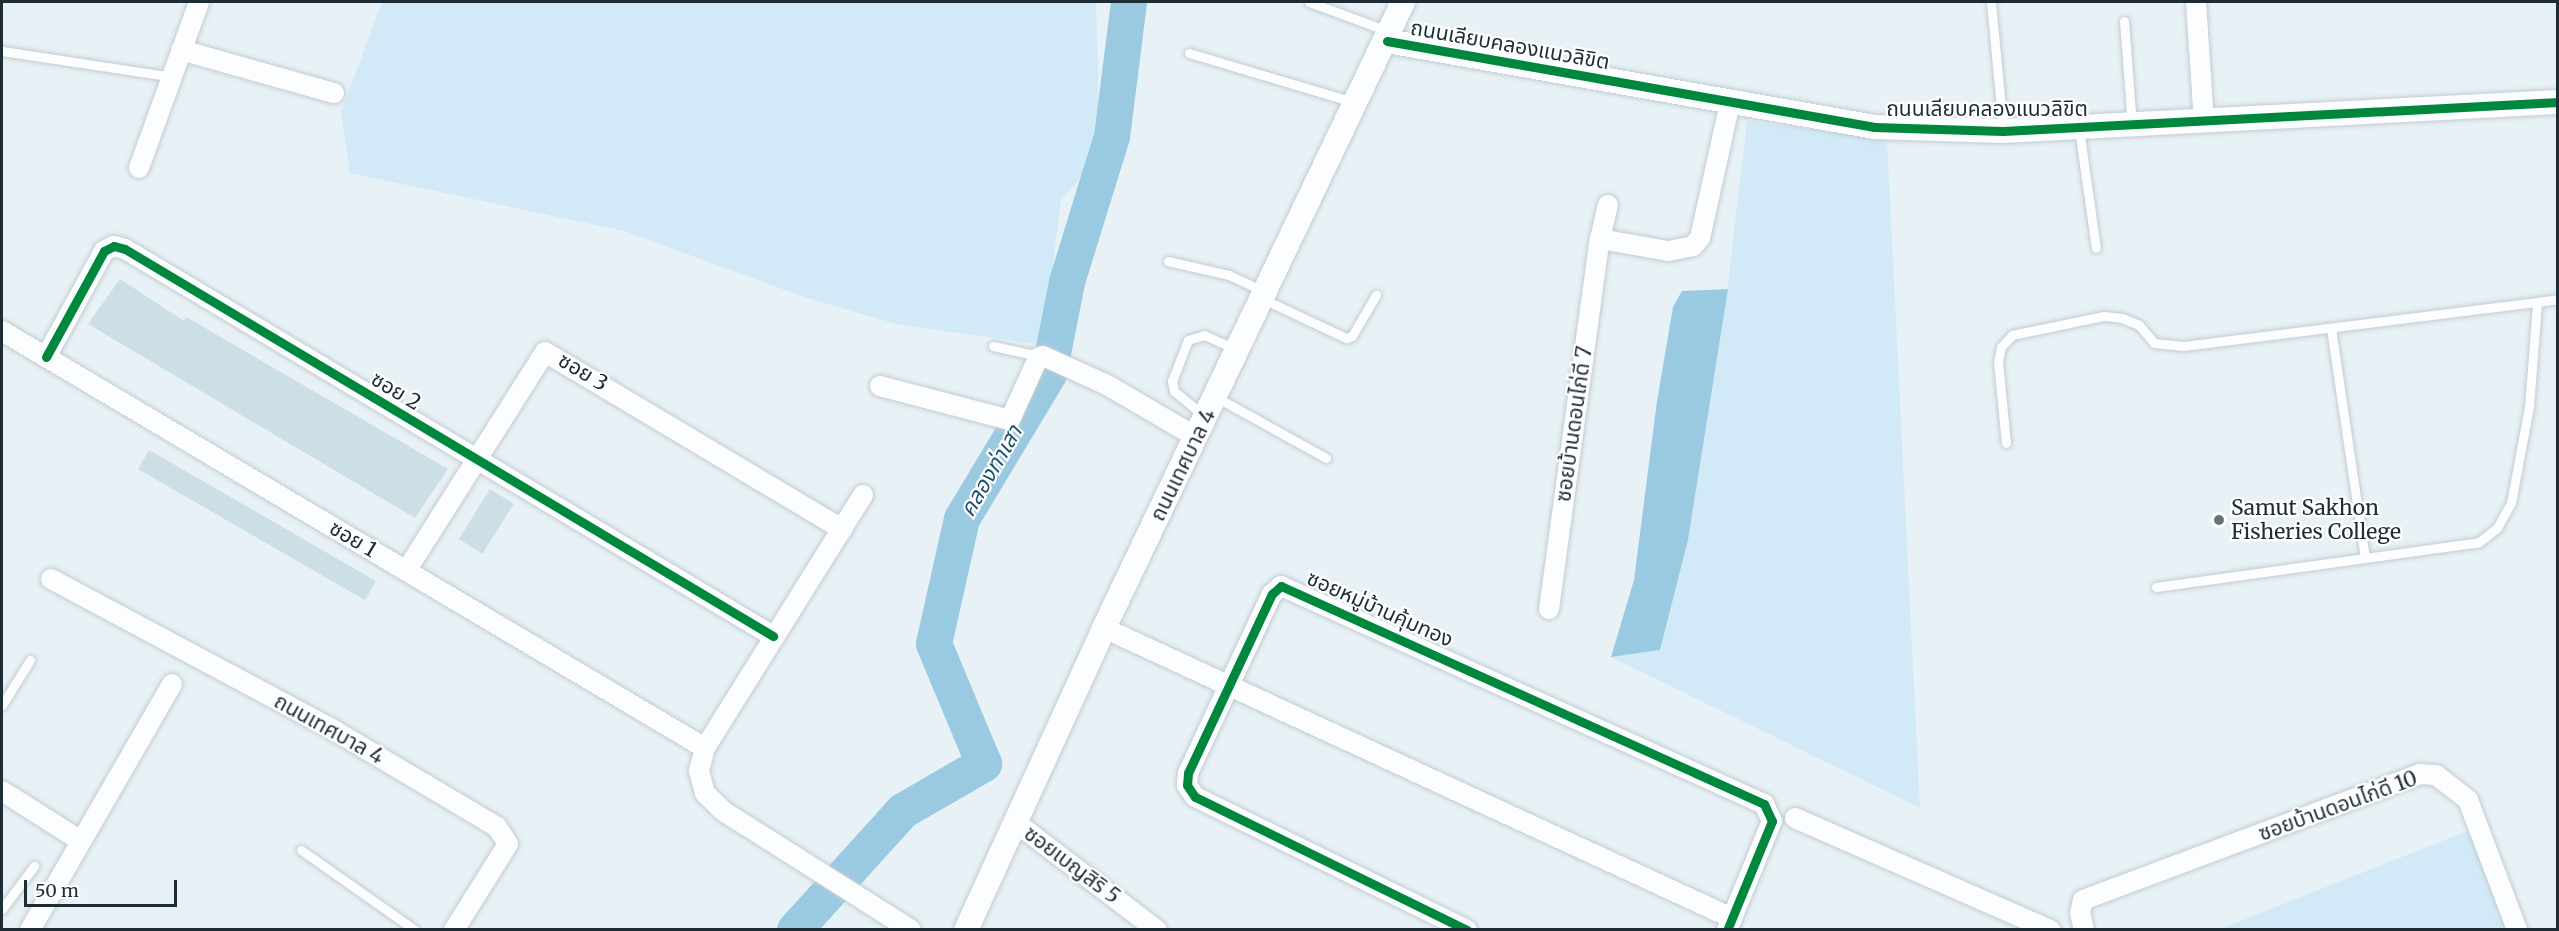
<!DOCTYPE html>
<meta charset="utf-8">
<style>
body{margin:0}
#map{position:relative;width:2559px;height:931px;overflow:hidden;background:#e8f1f5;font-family:Merriweather,"Noto Sans Thai",serif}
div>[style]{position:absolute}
.green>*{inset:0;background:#d2eaf7}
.water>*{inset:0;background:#9acae2}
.river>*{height:36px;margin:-18px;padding:0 18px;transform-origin:18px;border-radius:18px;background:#9acae2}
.building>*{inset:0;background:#ccdee6;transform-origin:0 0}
.roads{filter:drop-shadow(0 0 2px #c2ccd2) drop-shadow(0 0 2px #c2ccd2)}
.service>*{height:9px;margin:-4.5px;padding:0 4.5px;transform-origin:4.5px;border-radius:4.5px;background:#fcfdfe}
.minor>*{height:20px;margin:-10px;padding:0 10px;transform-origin:10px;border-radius:10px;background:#fcfdfe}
.tertiary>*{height:24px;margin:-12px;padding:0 12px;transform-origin:12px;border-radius:12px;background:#fcfdfe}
.cycleway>*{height:9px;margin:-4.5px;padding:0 4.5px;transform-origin:4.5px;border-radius:4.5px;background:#00873e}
.dots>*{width:16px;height:16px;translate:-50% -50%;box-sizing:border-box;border:3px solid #fff;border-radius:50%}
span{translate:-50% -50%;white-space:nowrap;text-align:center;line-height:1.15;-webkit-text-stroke:4.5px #fff;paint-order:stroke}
.street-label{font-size:21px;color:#1e2d35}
.poi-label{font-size:21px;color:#1e2d35}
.left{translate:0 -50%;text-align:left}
.water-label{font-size:22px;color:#1e5169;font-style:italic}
.frame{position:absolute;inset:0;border:3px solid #1e2d35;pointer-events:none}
.scale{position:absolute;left:24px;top:880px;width:153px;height:27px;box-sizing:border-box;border:3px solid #1e2d35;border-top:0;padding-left:8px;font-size:18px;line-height:21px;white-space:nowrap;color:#1e2d35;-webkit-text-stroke:4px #fff;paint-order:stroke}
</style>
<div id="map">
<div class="green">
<i style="clip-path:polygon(382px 2px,1096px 2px,1099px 108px,1085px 173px,1061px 200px,1043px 345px,896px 324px,804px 297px,624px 231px,350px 173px,341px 112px)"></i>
<i style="clip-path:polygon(1747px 121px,1887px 139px,1920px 808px,1611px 657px,1660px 650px,1688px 540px,1726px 300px)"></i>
<i style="clip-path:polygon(2467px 831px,2508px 926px,2501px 930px,2218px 930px)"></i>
</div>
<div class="water">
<i style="clip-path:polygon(1728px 289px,1688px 540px,1660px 650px,1611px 657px,1634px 580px,1657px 401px,1673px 307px,1682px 291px)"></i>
</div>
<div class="river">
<i style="left:795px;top:930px;width:161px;rotate:-47.8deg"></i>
<i style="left:903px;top:811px;width:94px;rotate:-30.1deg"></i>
<i style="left:984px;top:764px;width:130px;rotate:-112.6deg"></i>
<i style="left:934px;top:644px;width:128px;rotate:-77.4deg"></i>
<i style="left:962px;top:519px;width:169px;rotate:-59deg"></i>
<i style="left:1049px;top:374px;width:94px;rotate:-78.9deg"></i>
<i style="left:1067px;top:282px;width:152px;rotate:-72.8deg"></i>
<i style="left:1112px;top:137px;width:136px;rotate:-82.8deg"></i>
</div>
<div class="building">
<i style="clip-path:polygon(120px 279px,184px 321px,186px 317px,448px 469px,415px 518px,88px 324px)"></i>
<i style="left:149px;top:450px;width:262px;height:22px;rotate:30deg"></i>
<i style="left:490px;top:489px;width:28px;height:59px;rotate:32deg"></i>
</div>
<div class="roads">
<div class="service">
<i style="left:1309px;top:2px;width:84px;rotate:20.2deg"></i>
<i style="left:1991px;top:2px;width:129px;rotate:84.6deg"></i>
<i style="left:2124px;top:21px;width:103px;rotate:85.6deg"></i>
<i style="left:2px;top:51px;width:173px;rotate:8.6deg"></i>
<i style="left:1189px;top:53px;width:171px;rotate:16.6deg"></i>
<i style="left:2079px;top:129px;width:120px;rotate:81.9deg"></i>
<i style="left:1168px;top:261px;width:63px;rotate:12.9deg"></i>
<i style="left:1229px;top:275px;width:38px;rotate:25deg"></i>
<i style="left:1263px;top:299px;width:92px;rotate:25.2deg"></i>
<i style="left:1346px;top:338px;width:6px;rotate:-18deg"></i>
<i style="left:1352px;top:336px;width:48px;rotate:-59.7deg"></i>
<i style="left:2331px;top:328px;width:232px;rotate:81.6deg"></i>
<i style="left:993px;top:346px;width:47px;rotate:12.3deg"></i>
<i style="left:1216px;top:397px;width:126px;rotate:29deg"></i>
<i style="left:1204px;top:416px;width:39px;rotate:-140deg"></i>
<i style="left:1174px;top:391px;width:10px;rotate:-101deg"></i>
<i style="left:1172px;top:381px;width:44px;rotate:-68.7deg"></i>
<i style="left:1188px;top:340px;width:17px;rotate:-17deg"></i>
<i style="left:1204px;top:335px;width:36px;rotate:24deg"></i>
<i style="left:2006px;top:443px;width:81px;rotate:-95.6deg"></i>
<i style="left:1998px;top:362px;width:15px;rotate:-79deg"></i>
<i style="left:2001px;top:347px;width:16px;rotate:-47deg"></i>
<i style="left:2012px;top:335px;width:94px;rotate:-11.7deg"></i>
<i style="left:2104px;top:316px;width:18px;rotate:6deg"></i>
<i style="left:2122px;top:318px;width:18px;rotate:22deg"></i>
<i style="left:2139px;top:325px;width:23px;rotate:50deg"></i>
<i style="left:2154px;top:343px;width:29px;rotate:6deg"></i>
<i style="left:2183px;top:346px;width:378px;rotate:-7.1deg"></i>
<i style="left:2156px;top:587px;width:326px;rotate:-7.9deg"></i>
<i style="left:2479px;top:542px;width:23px;rotate:-38deg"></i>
<i style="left:2497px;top:528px;width:29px;rotate:-61deg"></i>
<i style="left:2511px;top:503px;width:98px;rotate:-79.4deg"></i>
<i style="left:2529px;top:407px;width:103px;rotate:-85.6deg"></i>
<i style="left:2px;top:705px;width:53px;rotate:-58.1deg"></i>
<i style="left:301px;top:850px;width:139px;rotate:35.1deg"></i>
<i style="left:2px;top:909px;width:54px;rotate:-53.3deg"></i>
</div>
<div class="minor">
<i style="left:2196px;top:2px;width:119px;rotate:86.2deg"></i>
<i style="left:181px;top:50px;width:159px;rotate:15.7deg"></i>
<i style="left:139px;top:168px;width:177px;rotate:-70.1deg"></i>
<i style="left:1600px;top:239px;width:35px;rotate:-77deg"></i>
<i style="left:2px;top:331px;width:817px;rotate:30.68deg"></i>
<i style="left:46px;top:357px;width:121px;rotate:-61.3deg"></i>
<i style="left:104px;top:251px;width:11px;rotate:-27deg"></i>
<i style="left:114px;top:246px;width:11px;rotate:15deg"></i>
<i style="left:125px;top:249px;width:755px;rotate:30.85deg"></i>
<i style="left:880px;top:386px;width:134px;rotate:14.7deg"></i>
<i style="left:1010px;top:420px;width:68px;rotate:-65.7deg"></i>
<i style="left:1038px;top:358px;width:5px;rotate:-22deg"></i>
<i style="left:1043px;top:356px;width:70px;rotate:24.4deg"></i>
<i style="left:1107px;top:385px;width:103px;rotate:30.3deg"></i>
<i style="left:863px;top:495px;width:298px;rotate:122deg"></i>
<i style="left:705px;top:748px;width:24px;rotate:105deg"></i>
<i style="left:699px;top:771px;width:23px;rotate:75deg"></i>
<i style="left:705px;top:793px;width:25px;rotate:45deg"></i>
<i style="left:723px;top:811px;width:222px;rotate:32.3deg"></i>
<i style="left:406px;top:571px;width:259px;rotate:-57.6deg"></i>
<i style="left:545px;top:352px;width:346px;rotate:30.8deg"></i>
<i style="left:51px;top:579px;width:324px;rotate:28.1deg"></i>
<i style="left:337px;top:732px;width:186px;rotate:30.7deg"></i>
<i style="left:497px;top:827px;width:20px;rotate:57deg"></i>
<i style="left:508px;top:844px;width:102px;rotate:122.1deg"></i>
<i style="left:1549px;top:609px;width:373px;rotate:-82.2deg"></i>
<i style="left:1600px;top:239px;width:69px;rotate:10deg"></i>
<i style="left:1668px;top:251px;width:25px;rotate:-11deg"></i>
<i style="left:1693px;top:246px;width:11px;rotate:-49deg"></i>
<i style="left:1700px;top:238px;width:138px;rotate:-77.5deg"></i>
<i style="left:1104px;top:628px;width:692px;rotate:24.79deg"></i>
<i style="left:2px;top:791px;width:93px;rotate:32.3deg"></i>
<i style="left:1795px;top:818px;width:279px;rotate:23.7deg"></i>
<i style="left:1015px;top:822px;width:178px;rotate:37.3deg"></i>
<i style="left:30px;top:930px;width:284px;rotate:-60deg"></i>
<i style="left:1467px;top:930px;width:303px;rotate:-153.9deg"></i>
<i style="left:1195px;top:797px;width:14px;rotate:-124deg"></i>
<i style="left:1187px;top:785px;width:12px;rotate:-85deg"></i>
<i style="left:1188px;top:773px;width:198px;rotate:-64.9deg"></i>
<i style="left:1272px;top:594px;width:12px;rotate:-42deg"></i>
<i style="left:1281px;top:586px;width:530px;rotate:24.29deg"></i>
<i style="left:1764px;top:804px;width:19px;rotate:65deg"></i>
<i style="left:1772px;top:821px;width:118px;rotate:112.4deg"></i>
<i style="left:2084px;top:930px;width:17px;rotate:-103deg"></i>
<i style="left:2080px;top:913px;width:13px;rotate:-77deg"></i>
<i style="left:2083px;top:900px;width:360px;rotate:-20.5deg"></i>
<i style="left:2420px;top:774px;width:16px;rotate:4deg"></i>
<i style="left:2436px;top:775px;width:41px;rotate:38deg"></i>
<i style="left:2468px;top:800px;width:139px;rotate:69.3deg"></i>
</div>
<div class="tertiary">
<i style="left:1387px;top:41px;width:495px;rotate:10deg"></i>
<i style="left:1874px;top:127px;width:129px;rotate:1.8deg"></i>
<i style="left:2003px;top:131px;width:556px;rotate:-2.99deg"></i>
<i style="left:966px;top:930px;width:332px;rotate:-65.4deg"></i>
<i style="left:1104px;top:628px;width:694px;rotate:-64.47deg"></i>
</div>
</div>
<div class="cycleway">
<i style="left:1387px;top:41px;width:495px;rotate:10deg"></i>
<i style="left:1874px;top:127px;width:129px;rotate:1.8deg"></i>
<i style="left:2003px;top:131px;width:556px;rotate:-2.99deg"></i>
<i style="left:46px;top:357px;width:121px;rotate:-61.3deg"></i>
<i style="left:104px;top:251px;width:11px;rotate:-27deg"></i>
<i style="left:114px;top:246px;width:11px;rotate:15deg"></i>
<i style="left:125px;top:249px;width:755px;rotate:30.85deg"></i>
<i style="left:1467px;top:930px;width:303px;rotate:-153.9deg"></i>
<i style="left:1195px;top:797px;width:14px;rotate:-124deg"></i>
<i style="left:1187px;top:785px;width:12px;rotate:-85deg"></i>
<i style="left:1188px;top:773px;width:198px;rotate:-64.9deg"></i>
<i style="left:1272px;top:594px;width:12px;rotate:-42deg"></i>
<i style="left:1281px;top:586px;width:530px;rotate:24.29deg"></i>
<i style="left:1764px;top:804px;width:19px;rotate:65deg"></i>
<i style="left:1772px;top:821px;width:118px;rotate:112.4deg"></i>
</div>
<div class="dots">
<i style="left:2219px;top:520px;background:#657278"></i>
</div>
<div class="street-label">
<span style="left:1510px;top:45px;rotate:10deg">ถนนเลียบคลองแนวลิขิต</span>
<span style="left:1987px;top:109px">ถนนเลียบคลองแนวลิขิต</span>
<span style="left:583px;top:372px;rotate:31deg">ซอย 3</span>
<span style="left:396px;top:391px;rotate:31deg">ซอย 2</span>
<span style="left:1574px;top:424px;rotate:-82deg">ซอยบ้านดอนไก่ดี 7</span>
<span style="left:1183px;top:465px;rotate:-64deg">ถนนเทศบาล 4</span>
<span style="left:353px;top:539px;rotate:31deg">ซอย 1</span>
<span style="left:1380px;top:609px;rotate:24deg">ซอยหมู่บ้านคุ้มทอง</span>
<span style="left:329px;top:729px;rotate:29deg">ถนนเทศบาล 4</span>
<span style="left:2338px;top:806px;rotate:-20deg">ซอยบ้านดอนไก่ดี 10</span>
<span style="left:1072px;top:865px;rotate:37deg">ซอยเบญสิริ 5</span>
</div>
<div class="poi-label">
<span class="left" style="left:2231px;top:520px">Samut Sakhon<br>Fisheries College</span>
</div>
<div class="water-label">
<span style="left:991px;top:471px;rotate:-60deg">คลองท่าเสา</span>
</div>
<div class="frame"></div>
<div class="scale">50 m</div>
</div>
